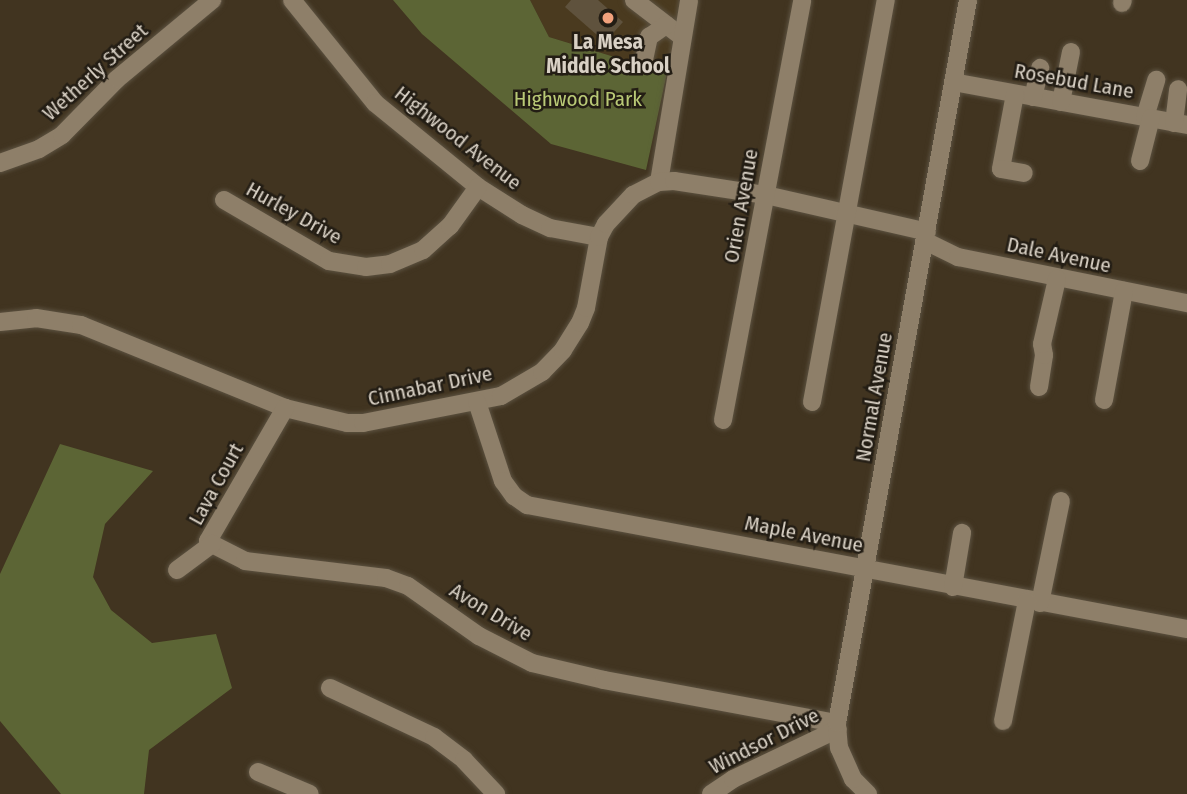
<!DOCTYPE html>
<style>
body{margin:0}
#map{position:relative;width:1187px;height:794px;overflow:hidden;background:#413420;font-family:"Fira Sans Condensed",sans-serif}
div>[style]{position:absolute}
.built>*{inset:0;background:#4a3a1f}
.green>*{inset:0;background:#5c6535}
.building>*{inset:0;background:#5f523d}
.roads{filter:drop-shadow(0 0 2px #5c5241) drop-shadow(0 0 2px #5c5241)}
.minor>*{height:18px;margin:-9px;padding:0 9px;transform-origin:9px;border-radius:9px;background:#8e7f69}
.dots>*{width:19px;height:19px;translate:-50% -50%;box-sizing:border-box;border:4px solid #231d14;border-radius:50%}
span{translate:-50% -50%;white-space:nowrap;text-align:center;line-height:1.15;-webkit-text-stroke:5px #231d14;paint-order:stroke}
.poi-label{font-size:21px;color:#d9d1c5;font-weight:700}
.street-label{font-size:21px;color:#d9d1c5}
.park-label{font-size:21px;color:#b9c976}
</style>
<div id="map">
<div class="built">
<i style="clip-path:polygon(530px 0,680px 0,667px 73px,549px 37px)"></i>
</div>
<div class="green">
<i style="clip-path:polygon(393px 0,530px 0,549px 37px,667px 73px,646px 170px,551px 144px,422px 34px)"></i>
<i style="clip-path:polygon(60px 444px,153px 471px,105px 524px,93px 577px,111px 610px,152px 643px,216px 634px,232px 688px,149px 750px,144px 794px,61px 794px,0 721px,0 574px)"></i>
</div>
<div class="building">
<i style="clip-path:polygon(571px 0,598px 0,623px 22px,605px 42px,565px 7px)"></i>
</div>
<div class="roads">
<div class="minor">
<i style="left:292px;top:0;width:132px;rotate:51.1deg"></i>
<i style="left:375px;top:103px;width:133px;rotate:39.2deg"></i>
<i style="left:478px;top:187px;width:52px;rotate:32.5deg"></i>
<i style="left:522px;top:215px;width:31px;rotate:25deg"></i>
<i style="left:550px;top:228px;width:50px;rotate:10.4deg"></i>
<i style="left:634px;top:0;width:61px;rotate:37.6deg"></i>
<i style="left:1122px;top:3px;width:3px;rotate:-72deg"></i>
<i style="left:644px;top:60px;width:24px;rotate:-78deg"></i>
<i style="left:649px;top:37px;width:21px;rotate:-35deg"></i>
<i style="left:953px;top:82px;width:238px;rotate:10.4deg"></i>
<i style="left:1015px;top:94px;width:76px;rotate:100.6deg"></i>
<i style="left:1001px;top:169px;width:23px;rotate:10deg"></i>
<i style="left:1033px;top:97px;width:30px;rotate:-76deg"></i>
<i style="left:1061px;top:102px;width:51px;rotate:-78.7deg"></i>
<i style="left:1145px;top:117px;width:39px;rotate:-73deg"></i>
<i style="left:1174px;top:123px;width:34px;rotate:-83deg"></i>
<i style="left:1140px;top:161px;width:44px;rotate:-75.7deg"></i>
<i style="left:0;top:163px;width:41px;rotate:-19.7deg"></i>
<i style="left:39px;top:149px;width:27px;rotate:-31deg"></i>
<i style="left:62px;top:135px;width:78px;rotate:-45.5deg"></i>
<i style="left:117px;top:79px;width:124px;rotate:-39.7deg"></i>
<i style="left:659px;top:182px;width:184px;rotate:-80.6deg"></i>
<i style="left:224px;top:200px;width:121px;rotate:30.2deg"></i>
<i style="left:329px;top:261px;width:37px;rotate:9deg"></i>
<i style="left:366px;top:267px;width:24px;rotate:-7deg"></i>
<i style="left:390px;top:264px;width:36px;rotate:-23deg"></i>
<i style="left:423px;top:250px;width:36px;rotate:-42deg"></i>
<i style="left:450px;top:226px;width:48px;rotate:-54.3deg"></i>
<i style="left:925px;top:241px;width:37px;rotate:26deg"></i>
<i style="left:958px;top:257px;width:234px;rotate:11.4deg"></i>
<i style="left:0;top:322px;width:36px;rotate:-6deg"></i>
<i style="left:36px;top:318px;width:46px;rotate:8.8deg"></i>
<i style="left:81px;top:325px;width:220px;rotate:22.1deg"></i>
<i style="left:285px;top:408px;width:64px;rotate:13.6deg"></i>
<i style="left:347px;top:423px;width:16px"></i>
<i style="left:363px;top:423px;width:141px;rotate:-11.1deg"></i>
<i style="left:501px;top:396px;width:48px;rotate:-30.3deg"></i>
<i style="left:542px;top:372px;width:30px;rotate:-46deg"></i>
<i style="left:563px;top:350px;width:32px;rotate:-58deg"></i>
<i style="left:580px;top:323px;width:16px;rotate:-68deg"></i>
<i style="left:586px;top:308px;width:72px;rotate:-79.6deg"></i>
<i style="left:599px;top:237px;width:15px;rotate:-62deg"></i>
<i style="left:606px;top:224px;width:40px;rotate:-47deg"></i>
<i style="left:633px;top:195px;width:29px;rotate:-27deg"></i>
<i style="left:659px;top:182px;width:15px;rotate:-4deg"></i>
<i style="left:674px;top:181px;width:93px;rotate:8.7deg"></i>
<i style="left:766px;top:195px;width:165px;rotate:12.9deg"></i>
<i style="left:1039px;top:387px;width:32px;rotate:-81deg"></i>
<i style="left:1044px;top:355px;width:11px;rotate:-100deg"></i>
<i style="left:1042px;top:344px;width:67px;rotate:-77deg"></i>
<i style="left:1104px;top:400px;width:111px;rotate:-79.6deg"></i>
<i style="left:477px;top:402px;width:83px;rotate:71.8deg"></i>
<i style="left:503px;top:481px;width:19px;rotate:54deg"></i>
<i style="left:514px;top:496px;width:16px;rotate:35deg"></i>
<i style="left:527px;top:505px;width:672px;rotate:10.64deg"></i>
<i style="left:812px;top:402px;width:409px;rotate:-79.6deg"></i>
<i style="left:723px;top:420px;width:427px;rotate:-79.3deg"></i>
<i style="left:212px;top:544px;width:37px;rotate:27deg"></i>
<i style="left:245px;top:561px;width:142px;rotate:6.9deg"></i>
<i style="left:386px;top:578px;width:23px;rotate:20deg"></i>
<i style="left:408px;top:586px;width:87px;rotate:35.2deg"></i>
<i style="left:479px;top:636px;width:59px;rotate:27deg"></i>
<i style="left:532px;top:663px;width:74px;rotate:13.3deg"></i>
<i style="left:604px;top:680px;width:237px;rotate:10.5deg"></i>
<i style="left:212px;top:544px;width:5px;rotate:-143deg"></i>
<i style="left:208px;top:541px;width:154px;rotate:-59.9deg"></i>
<i style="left:177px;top:570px;width:44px;rotate:-36.6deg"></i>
<i style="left:953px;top:587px;width:55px;rotate:-80.5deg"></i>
<i style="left:1040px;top:603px;width:104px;rotate:-78.4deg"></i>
<i style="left:330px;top:688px;width:115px;rotate:25.2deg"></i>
<i style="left:434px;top:737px;width:38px;rotate:37deg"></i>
<i style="left:464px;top:760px;width:47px;rotate:46.7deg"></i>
<i style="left:1003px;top:721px;width:122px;rotate:-78.7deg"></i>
<i style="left:258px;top:772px;width:56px;rotate:22.9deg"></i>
<i style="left:711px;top:794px;width:27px;rotate:-34deg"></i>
<i style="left:733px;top:779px;width:116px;rotate:-25.5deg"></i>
<i style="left:868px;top:794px;width:21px;rotate:-135deg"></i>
<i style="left:853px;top:779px;width:34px;rotate:-114deg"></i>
<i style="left:839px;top:748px;width:25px;rotate:-95deg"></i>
<i style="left:837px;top:723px;width:735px;rotate:-79.73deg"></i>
</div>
</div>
<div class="dots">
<i style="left:608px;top:18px;background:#f1a17c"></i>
</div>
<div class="poi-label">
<span style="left:608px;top:54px">La Mesa<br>Middle School</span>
</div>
<div class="street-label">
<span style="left:95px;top:72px;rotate:-42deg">Wetherly Street</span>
<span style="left:1074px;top:81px;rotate:10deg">Rosebud Lane</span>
<span style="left:458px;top:138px;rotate:38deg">Highwood Avenue</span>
<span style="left:741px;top:206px;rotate:-80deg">Orien Avenue</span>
<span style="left:294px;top:213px;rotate:29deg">Hurley Drive</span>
<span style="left:1059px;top:255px;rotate:12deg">Dale Avenue</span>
<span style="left:430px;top:386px;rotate:-12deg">Cinnabar Drive</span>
<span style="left:874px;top:397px;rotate:-80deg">Normal Avenue</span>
<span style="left:216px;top:484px;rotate:-61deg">Lava Court</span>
<span style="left:804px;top:534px;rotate:11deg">Maple Avenue</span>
<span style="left:491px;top:612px;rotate:31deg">Avon Drive</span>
<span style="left:764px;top:741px;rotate:-27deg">Windsor Drive</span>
</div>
<div class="park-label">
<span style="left:578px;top:99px">Highwood Park</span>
</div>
</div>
